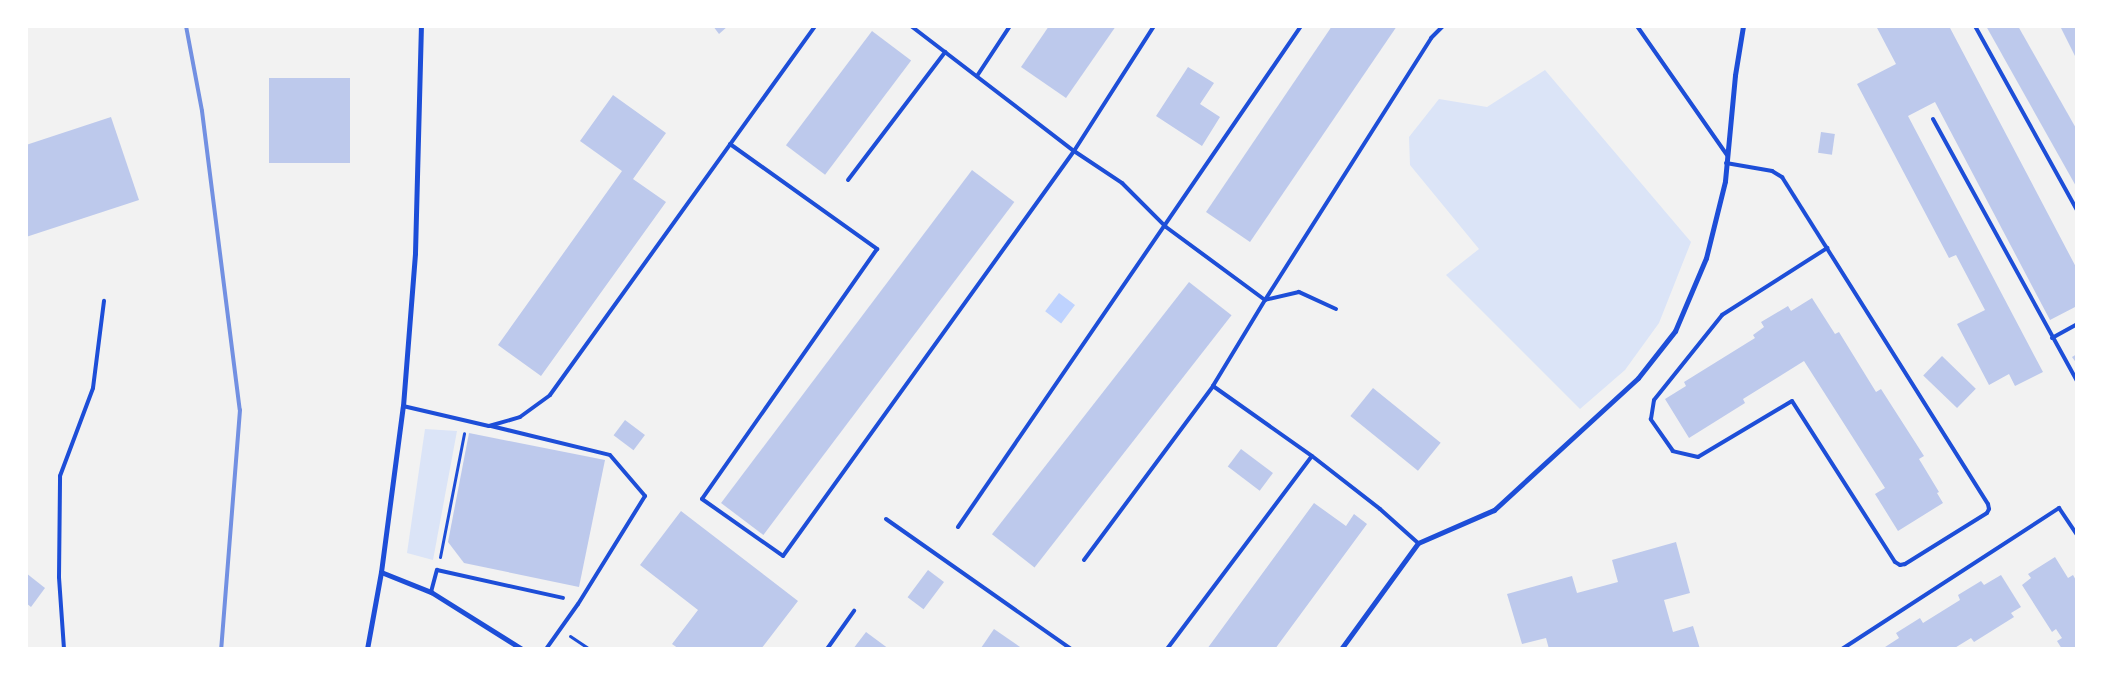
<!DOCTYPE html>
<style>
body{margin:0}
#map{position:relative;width:2103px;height:675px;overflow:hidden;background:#f2f2f2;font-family:Barlow,sans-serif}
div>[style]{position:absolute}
.green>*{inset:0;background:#dbe4f7}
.water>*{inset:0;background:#bfd3fe;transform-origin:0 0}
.building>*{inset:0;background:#bdc9ec;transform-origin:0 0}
.path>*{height:3px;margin:-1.5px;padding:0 1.5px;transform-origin:1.5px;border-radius:1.5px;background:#1d4ed8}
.service>*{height:4px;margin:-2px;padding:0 2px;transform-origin:2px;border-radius:2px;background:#1d4ed8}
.minor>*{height:5px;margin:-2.5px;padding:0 2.5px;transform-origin:2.5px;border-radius:2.5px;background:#1d4ed8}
.rail>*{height:4px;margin:-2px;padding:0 2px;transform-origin:2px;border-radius:2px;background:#7290e2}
span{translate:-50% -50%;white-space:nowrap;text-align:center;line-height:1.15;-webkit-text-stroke:5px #fff;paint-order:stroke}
.frame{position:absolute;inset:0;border:28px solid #fff;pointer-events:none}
</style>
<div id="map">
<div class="green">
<i style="clip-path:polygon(1545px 70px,1691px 242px,1659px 323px,1625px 370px,1580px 409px,1446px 275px,1479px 249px,1410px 165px,1409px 137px,1439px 99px,1487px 107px)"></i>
<i style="clip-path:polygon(425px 429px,457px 431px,433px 560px,407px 553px)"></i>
</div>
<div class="water">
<i style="left:1059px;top:293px;width:20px;height:23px;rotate:37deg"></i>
</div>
<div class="building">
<i style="clip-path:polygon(713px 26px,728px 26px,719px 34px)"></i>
<i style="clip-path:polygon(1049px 26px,1116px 26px,1066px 98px,1021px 67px)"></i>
<i style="clip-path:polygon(1332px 26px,1397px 26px,1250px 242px,1206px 212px)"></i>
<i style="clip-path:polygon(1876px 26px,1949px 26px,2077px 269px,2077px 306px,2050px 320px,1935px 102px,1908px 116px,2043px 372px,2015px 386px,2009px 374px,1989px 385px,1957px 324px,1985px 310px,1956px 255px,1949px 258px,1857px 84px,1896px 64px)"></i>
<i style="clip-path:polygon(1986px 26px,2018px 26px,2077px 130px,2077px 188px)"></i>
<i style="clip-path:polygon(2060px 26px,2077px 26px,2077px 60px)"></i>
<i style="left:872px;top:31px;width:49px;height:143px;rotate:37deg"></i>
<i style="clip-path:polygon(1188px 67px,1214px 83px,1200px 104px,1220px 117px,1202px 146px,1156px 116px)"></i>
<i style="left:269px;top:78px;width:81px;height:85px"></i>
<i style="clip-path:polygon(613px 95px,666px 133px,633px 179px,666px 202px,541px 376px,498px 345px,622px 171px,580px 141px)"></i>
<i style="clip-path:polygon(111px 117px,139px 200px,26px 237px,26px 145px)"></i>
<i style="left:1821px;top:132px;width:14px;height:21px;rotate:8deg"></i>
<i style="left:972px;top:170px;width:53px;height:417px;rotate:37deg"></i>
<i style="left:1189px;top:282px;width:54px;height:320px;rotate:38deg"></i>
<i style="clip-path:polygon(1812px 298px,1835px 334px,1839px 332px,1876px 392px,1881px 389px,1924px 456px,1919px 459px,1939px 492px,1937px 493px,1943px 503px,1898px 531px,1875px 494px,1885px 488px,1804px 361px,1743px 399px,1745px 403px,1689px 438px,1665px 399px,1686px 386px,1684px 382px,1755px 338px,1753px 335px,1764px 327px,1761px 322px,1788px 306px,1791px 311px)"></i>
<i style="clip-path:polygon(2077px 354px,2077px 364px,2072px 357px)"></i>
<i style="left:1942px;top:356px;width:47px;height:27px;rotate:44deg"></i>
<i style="left:1373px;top:388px;width:87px;height:36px;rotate:39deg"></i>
<i style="left:625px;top:420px;width:25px;height:19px;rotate:37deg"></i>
<i style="clip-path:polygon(469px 433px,605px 460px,579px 587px,464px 563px,448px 542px)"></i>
<i style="left:1241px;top:449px;width:40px;height:22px;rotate:37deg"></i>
<i style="clip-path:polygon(1314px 503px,1346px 526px,1354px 514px,1367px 524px,1275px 649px,1207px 649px)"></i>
<i style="clip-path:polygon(681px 511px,798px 601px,761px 649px,679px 649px,672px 644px,698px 610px,640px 565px)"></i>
<i style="clip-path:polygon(1676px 542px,1690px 593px,1664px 600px,1673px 632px,1693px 626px,1700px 649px,1549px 649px,1546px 638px,1522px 644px,1507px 594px,1572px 576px,1577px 593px,1618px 582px,1612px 560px)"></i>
<i style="clip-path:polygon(2055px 557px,2068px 578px,2073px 575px,2077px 582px,2077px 649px,2062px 649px,2057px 641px,2062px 638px,2056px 629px,2052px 632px,2022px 585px,2031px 578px,2028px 574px)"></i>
<i style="left:928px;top:570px;width:20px;height:34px;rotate:37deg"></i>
<i style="clip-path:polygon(26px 573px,45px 588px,31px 607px,26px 603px)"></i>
<i style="clip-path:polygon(2001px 575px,2021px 607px,2011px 613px,2014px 617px,1974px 642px,1971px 638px,1953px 649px,1882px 649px,1899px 638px,1896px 633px,1920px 618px,1923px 623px,1960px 600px,1958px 595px,1981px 581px,1984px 585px)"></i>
<i style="clip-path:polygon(994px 629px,1023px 649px,981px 648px)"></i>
<i style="clip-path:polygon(866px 632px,889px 649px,853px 649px)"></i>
</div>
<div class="path">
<i style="left:440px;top:557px;width:126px;rotate:-79deg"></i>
<i style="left:570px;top:636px;width:23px;rotate:34deg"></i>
</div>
<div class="service">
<i style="left:911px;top:26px;width:205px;rotate:37.5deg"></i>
<i style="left:1074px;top:151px;width:58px;rotate:33.7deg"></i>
<i style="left:1122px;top:183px;width:62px;rotate:45deg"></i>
<i style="left:1166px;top:227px;width:123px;rotate:36.4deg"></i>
<i style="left:1265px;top:300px;width:100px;rotate:121.2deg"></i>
<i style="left:1213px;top:386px;width:121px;rotate:35.3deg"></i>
<i style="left:1312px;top:456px;width:86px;rotate:37.9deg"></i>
<i style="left:1380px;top:509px;width:51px;rotate:41.8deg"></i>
<i style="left:1637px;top:26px;width:157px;rotate:55.1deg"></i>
<i style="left:1975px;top:26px;width:210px;rotate:61deg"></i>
<i style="left:977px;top:76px;width:60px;rotate:-56.6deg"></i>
<i style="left:1933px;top:119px;width:299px;rotate:61.2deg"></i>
<i style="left:730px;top:144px;width:181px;rotate:35.5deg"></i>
<i style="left:877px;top:249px;width:305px;rotate:125deg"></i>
<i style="left:702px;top:499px;width:99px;rotate:35.1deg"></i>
<i style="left:783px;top:556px;width:499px;rotate:-54.3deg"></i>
<i style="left:1074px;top:151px;width:148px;rotate:-57.4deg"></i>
<i style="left:1726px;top:163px;width:47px;rotate:9.9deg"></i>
<i style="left:1772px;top:171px;width:12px;rotate:31deg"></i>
<i style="left:1782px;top:177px;width:386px;rotate:57.8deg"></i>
<i style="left:1988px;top:504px;width:5px;rotate:79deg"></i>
<i style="left:1989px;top:509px;width:4px;rotate:117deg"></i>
<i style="left:1987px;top:513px;width:97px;rotate:148.1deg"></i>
<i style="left:1905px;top:564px;width:5px;rotate:169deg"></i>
<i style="left:1900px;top:565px;width:6px;rotate:-149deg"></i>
<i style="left:1895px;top:562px;width:191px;rotate:-122.6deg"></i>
<i style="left:1792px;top:401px;width:109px;rotate:149.2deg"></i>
<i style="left:1698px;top:457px;width:26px;rotate:-167deg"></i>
<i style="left:1673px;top:451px;width:39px;rotate:-125deg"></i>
<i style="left:1651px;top:419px;width:19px;rotate:-81deg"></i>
<i style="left:1654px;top:400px;width:109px;rotate:-51.3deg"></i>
<i style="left:1722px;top:315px;width:125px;rotate:-32.5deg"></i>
<i style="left:848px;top:180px;width:161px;rotate:-52.8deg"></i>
<i style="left:1336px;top:309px;width:41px;rotate:-155.3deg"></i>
<i style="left:1299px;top:292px;width:35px;rotate:167deg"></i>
<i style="left:1265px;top:300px;width:310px;rotate:-57.6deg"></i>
<i style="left:1431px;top:38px;width:17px;rotate:-45deg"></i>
<i style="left:2052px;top:338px;width:29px;rotate:-29deg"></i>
<i style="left:403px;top:406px;width:88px;rotate:13.1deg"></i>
<i style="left:489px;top:426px;width:32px;rotate:-16deg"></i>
<i style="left:520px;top:417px;width:37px;rotate:-36deg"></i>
<i style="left:550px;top:395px;width:454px;rotate:-54.3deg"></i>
<i style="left:491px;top:426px;width:122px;rotate:13.7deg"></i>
<i style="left:610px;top:455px;width:54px;rotate:49.5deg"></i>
<i style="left:645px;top:496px;width:127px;rotate:121.8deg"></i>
<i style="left:578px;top:604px;width:55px;rotate:125.4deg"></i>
<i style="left:886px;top:519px;width:226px;rotate:35.1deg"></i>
<i style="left:958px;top:527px;width:607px;rotate:-55.6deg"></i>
<i style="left:1084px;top:560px;width:217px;rotate:-53.4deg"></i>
<i style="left:431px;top:592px;width:23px;rotate:-75deg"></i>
<i style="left:437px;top:570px;width:129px;rotate:12.5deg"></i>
<i style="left:64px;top:649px;width:72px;rotate:-94deg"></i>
<i style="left:59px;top:577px;width:101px;rotate:-89.4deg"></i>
<i style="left:60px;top:476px;width:94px;rotate:-69.4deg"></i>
<i style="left:93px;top:388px;width:88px;rotate:-82.8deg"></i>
<i style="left:827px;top:649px;width:47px;rotate:-54.6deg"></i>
<i style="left:1167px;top:649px;width:241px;rotate:-53.1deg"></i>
<i style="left:1842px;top:649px;width:259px;rotate:-33deg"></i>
<i style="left:2059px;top:508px;width:32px;rotate:56deg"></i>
</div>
<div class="minor">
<i style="left:381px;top:572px;width:54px;rotate:21.8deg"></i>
<i style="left:431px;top:592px;width:107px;rotate:32.1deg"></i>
<i style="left:367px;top:649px;width:78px;rotate:-79.7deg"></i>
<i style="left:381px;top:572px;width:167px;rotate:-82.5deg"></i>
<i style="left:403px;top:406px;width:153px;rotate:-85.5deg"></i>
<i style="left:415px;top:253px;width:227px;rotate:-88.5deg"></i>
<i style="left:1341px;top:649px;width:131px;rotate:-54deg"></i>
<i style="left:1418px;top:543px;width:83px;rotate:-23.5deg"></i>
<i style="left:1494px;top:510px;width:195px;rotate:-42.5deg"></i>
<i style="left:1638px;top:378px;width:60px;rotate:-51.8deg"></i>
<i style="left:1675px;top:331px;width:79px;rotate:-67deg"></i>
<i style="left:1706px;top:258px;width:79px;rotate:-76.1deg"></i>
<i style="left:1725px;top:181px;width:106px;rotate:-84.6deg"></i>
<i style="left:1735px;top:75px;width:50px;rotate:-80.7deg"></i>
</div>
<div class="rail">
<i style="left:186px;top:26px;width:86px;rotate:79.3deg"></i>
<i style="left:202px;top:111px;width:301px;rotate:82.8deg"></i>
<i style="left:240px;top:410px;width:240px;rotate:94.5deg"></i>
</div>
<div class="frame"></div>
</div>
